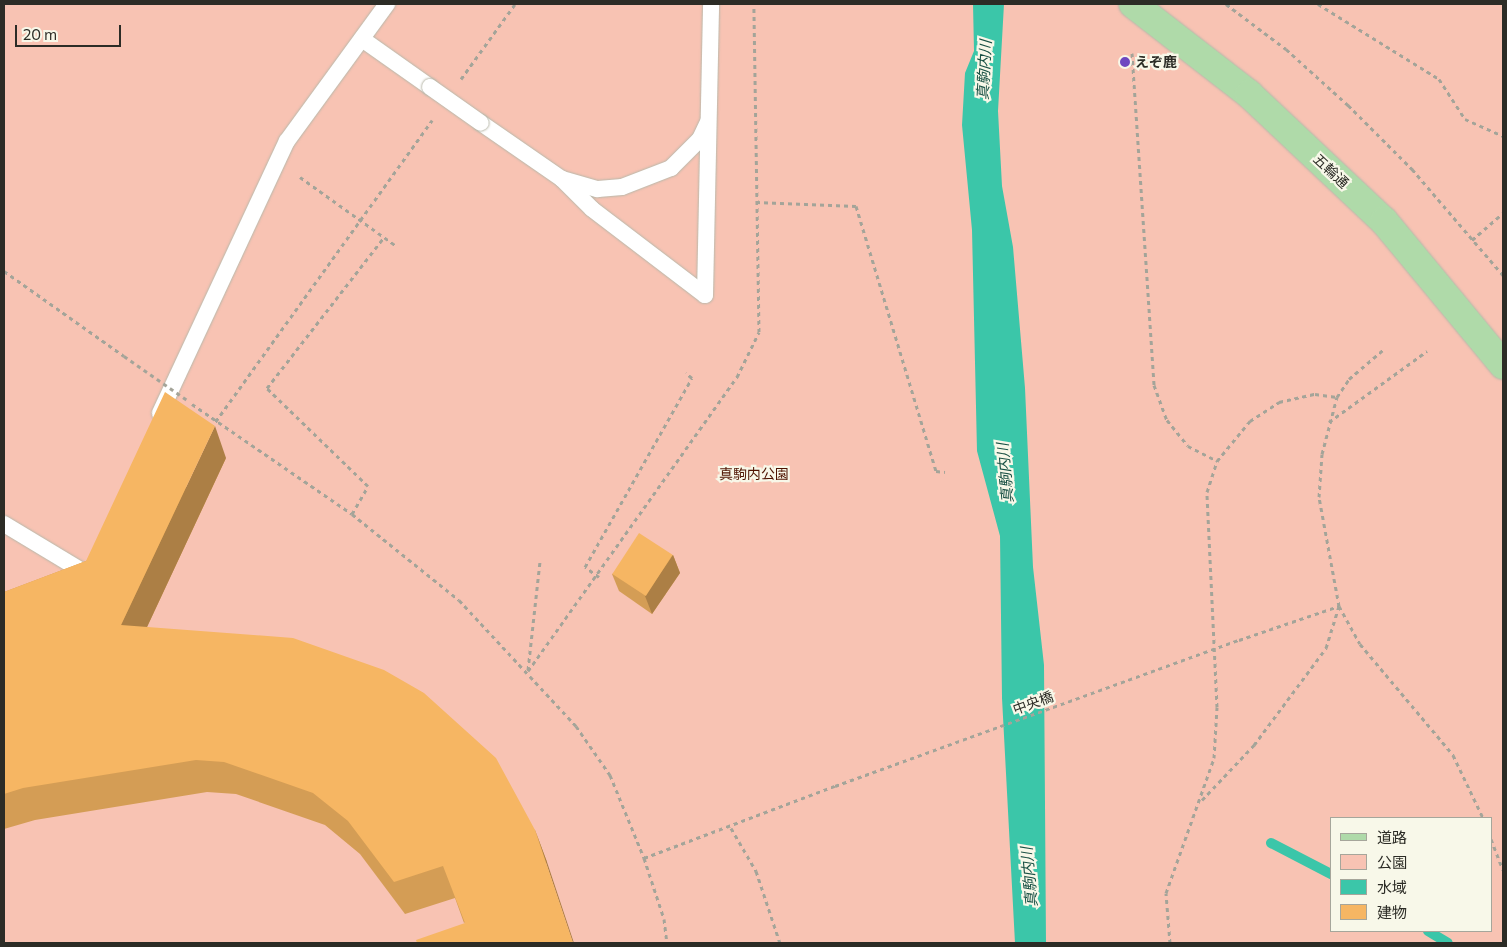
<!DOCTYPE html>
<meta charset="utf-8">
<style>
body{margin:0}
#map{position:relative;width:1507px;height:947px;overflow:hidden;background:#f8f8e9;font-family:Commissioner,"Noto Sans JP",sans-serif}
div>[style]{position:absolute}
.green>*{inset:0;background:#f8c3b3}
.water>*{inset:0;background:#3bc6a9}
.stream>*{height:10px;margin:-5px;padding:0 5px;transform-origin:5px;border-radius:5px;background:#3bc6a9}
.path>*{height:3px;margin-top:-1.5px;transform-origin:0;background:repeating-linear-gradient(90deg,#a4a499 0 4px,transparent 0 8px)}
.roads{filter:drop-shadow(0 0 1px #b8b8aa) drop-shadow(0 0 1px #b8b8aa)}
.service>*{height:16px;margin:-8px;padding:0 8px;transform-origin:8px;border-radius:8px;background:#fff}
.primary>*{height:28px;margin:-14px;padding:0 14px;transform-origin:14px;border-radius:14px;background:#afdaa9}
.path-bridge>*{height:3px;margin-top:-1.5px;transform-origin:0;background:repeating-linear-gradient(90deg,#a4a499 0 4px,transparent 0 8px)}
.bridges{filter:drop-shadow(0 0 1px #b8b8aa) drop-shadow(0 0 1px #b8b8aa)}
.service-bridge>*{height:16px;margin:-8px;padding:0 8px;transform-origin:8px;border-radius:8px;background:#fff}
.wall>*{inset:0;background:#d49d55}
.shaded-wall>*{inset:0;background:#ac7f45}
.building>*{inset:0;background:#f6b663;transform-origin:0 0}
.dots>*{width:14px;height:14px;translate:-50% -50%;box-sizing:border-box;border:2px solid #f8f8e9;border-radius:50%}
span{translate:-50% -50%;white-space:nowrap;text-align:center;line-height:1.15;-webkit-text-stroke:4.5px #f8f8e9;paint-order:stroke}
.poi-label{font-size:14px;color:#2c2c26;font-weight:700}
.left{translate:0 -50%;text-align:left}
.street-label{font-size:14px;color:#2c2c26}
.park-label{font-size:14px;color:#4e1301}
.water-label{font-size:15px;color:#174f43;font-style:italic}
.frame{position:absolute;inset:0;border:5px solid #2c2c26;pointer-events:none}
.legend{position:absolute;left:1330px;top:817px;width:162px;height:115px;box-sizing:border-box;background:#f8f8e9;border:1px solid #a6a69b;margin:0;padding:6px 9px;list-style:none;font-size:15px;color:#2c2c26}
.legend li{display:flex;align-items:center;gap:10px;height:25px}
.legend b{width:25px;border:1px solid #a6a69b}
.scale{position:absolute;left:15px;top:25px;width:106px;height:22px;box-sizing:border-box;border:2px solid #2c2c26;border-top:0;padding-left:6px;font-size:15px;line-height:18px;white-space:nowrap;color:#2c2c26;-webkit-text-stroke:4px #f8f8e9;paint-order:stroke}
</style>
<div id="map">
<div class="green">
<i style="clip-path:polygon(evenodd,4px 4px,1503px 4px,1503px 943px,4px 943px,4px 4px,1331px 818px,1491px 818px,1491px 931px,1331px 931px,1331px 818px)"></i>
</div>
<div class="water">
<i style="clip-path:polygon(973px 4px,1004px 4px,998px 111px,1002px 186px,1013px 247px,1025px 388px,1033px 567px,1044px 665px,1046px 943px,1015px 943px,1002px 698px,1000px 536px,977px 451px,972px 230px,962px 125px,965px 73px,974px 51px)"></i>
</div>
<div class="stream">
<i style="left:1271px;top:843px;width:68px;rotate:27.3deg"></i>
<i style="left:1428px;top:931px;width:23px;rotate:31deg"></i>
</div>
<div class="path">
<i style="left:1226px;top:4px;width:75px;rotate:36.9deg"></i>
<i style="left:1286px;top:49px;width:84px;rotate:42.1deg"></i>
<i style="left:1348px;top:105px;width:91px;rotate:45deg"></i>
<i style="left:1412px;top:169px;width:140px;rotate:49.4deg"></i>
<i style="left:1318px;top:4px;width:142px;rotate:31.8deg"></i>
<i style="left:1439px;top:79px;width:48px;rotate:57deg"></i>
<i style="left:1465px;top:119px;width:42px;rotate:24.1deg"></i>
<i style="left:1132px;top:53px;width:333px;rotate:86.2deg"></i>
<i style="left:1154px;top:385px;width:37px;rotate:70deg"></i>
<i style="left:1167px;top:420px;width:33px;rotate:51deg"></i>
<i style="left:1188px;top:446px;width:33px;rotate:27deg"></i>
<i style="left:461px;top:79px;width:92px;rotate:-54.2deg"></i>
<i style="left:300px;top:177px;width:117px;rotate:35.6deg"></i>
<i style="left:756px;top:202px;width:100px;rotate:2.3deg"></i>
<i style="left:856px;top:206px;width:277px;rotate:73.2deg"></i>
<i style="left:936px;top:471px;width:9px;rotate:6deg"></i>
<i style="left:1472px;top:240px;width:41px;rotate:-41.1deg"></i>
<i style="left:4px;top:271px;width:147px;rotate:35.3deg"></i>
<i style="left:192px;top:404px;width:194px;rotate:34.5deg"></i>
<i style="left:352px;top:514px;width:137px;rotate:38.8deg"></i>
<i style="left:459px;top:600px;width:172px;rotate:47.1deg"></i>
<i style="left:576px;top:726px;width:60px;rotate:55.2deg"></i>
<i style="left:610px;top:775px;width:90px;rotate:67.7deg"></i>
<i style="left:644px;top:858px;width:64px;rotate:71.8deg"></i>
<i style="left:664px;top:919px;width:24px;rotate:83deg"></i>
<i style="left:1329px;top:422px;width:121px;rotate:-35.9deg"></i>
<i style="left:211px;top:428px;width:379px;rotate:-54.3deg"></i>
<i style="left:352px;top:514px;width:32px;rotate:-60deg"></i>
<i style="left:368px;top:486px;width:141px;rotate:-135.9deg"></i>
<i style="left:267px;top:388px;width:191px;rotate:-52.2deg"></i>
<i style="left:599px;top:577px;width:17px;rotate:-144deg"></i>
<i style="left:585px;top:567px;width:217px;rotate:-60.5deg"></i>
<i style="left:692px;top:378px;width:8px;rotate:-140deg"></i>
<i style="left:1239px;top:640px;width:106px;rotate:-18.8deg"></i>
<i style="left:1339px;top:606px;width:43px;rotate:61.1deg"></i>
<i style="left:1360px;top:644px;width:145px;rotate:50deg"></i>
<i style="left:1453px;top:755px;width:70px;rotate:64.5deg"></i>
<i style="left:528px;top:670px;width:110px;rotate:-83.7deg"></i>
<i style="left:528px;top:671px;width:361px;rotate:-54.6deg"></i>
<i style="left:737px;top:377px;width:50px;rotate:-63.9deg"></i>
<i style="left:759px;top:332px;width:328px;rotate:-90.9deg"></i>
<i style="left:1202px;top:800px;width:76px;rotate:-46.6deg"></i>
<i style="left:1254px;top:745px;width:121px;rotate:-53.4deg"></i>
<i style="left:1326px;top:648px;width:44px;rotate:-72.8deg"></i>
<i style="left:1339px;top:606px;width:111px;rotate:-100.4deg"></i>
<i style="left:1319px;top:497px;width:43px;rotate:-86deg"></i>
<i style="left:1322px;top:454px;width:59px;rotate:-75.3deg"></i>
<i style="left:1337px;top:397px;width:22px;rotate:-56deg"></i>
<i style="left:1349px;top:379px;width:46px;rotate:-40.6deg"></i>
<i style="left:731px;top:828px;width:50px;rotate:59.8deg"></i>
<i style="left:756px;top:871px;width:76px;rotate:71.6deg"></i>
<i style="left:1491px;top:839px;width:33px;rotate:69deg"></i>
<i style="left:644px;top:858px;width:204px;rotate:-20.7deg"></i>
<i style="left:1170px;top:943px;width:50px;rotate:-94.6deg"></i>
<i style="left:1166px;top:893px;width:143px;rotate:-70.4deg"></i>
<i style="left:1214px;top:758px;width:51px;rotate:-86.6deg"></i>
<i style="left:1217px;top:707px;width:215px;rotate:-92.7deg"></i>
<i style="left:1207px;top:492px;width:33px;rotate:-72deg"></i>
<i style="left:1217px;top:461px;width:52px;rotate:-50.5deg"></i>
<i style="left:1250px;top:421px;width:35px;rotate:-33deg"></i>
<i style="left:1279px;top:402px;width:37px;rotate:-13deg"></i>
<i style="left:1315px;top:394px;width:22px;rotate:8deg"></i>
</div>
<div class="roads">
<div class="service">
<i style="left:362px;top:39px;width:83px;rotate:35.2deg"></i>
<i style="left:481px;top:123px;width:98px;rotate:34.7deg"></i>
<i style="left:562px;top:179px;width:42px;rotate:45deg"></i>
<i style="left:592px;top:209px;width:142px;rotate:37.3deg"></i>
<i style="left:562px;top:179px;width:37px;rotate:16deg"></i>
<i style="left:598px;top:189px;width:24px;rotate:-5deg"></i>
<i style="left:622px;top:187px;width:53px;rotate:-21.2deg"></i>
<i style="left:671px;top:168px;width:41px;rotate:-45deg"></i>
<i style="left:700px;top:139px;width:19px;rotate:-65deg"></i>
<i style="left:705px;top:295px;width:291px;rotate:-88.8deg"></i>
<i style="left:160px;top:413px;width:300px;rotate:-65deg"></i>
<i style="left:287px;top:141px;width:170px;rotate:-53.9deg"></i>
<i style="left:4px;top:524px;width:93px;rotate:31deg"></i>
</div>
<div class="primary">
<i style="left:1133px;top:4px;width:147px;rotate:37.8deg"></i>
<i style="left:1249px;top:94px;width:185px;rotate:43.3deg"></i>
<i style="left:1384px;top:221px;width:187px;rotate:50.4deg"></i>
</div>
</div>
<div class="path-bridge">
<i style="left:124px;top:356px;width:80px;rotate:34.9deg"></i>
<i style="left:835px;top:786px;width:430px;rotate:-19.9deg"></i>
</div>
<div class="bridges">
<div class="service-bridge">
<i style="left:430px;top:87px;width:62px;rotate:35.2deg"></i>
</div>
</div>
<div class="wall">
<i style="clip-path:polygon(226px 458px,147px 627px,535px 830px,547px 862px,464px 923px,455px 898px,405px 914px,360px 854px,325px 825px,236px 794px,207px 792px,35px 820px,4px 829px,4px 592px,86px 561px)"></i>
<i style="clip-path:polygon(673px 555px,680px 573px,652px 614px,619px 591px,612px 574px)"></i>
</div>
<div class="shaded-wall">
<i style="clip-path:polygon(215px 426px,226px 458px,133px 657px,121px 625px)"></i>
<i style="clip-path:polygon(673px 555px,680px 573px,652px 614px,645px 596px)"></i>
<i style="clip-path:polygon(535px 830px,547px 862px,574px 943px,573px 943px)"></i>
</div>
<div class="building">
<i style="clip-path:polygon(165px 392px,215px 426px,121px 625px,293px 638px,384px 670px,424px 693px,496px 758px,535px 830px,573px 943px,417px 943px,416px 940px,465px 923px,443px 866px,394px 882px,348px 821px,313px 793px,224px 762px,196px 760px,23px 788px,4px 794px,4px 592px,86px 561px)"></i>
<i style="left:639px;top:533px;width:40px;height:49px;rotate:33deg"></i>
</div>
<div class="dots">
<i style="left:1125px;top:62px;background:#6e47c0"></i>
</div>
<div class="poi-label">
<span class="left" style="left:1135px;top:62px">えぞ鹿</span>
</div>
<div class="street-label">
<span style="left:1331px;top:171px;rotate:43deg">五輪通</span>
<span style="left:1033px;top:703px;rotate:-20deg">中央橋</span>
</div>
<div class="park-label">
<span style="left:754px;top:474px">真駒内公園</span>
</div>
<div class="water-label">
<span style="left:984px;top:70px;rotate:-87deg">真駒内川</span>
<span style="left:1005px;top:473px;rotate:-95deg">真駒内川</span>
<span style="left:1029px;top:877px;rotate:-95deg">真駒内川</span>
</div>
<div class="frame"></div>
<ul class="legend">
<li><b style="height:6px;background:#afdaa9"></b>道路</li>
<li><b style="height:14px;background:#f8c3b3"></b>公園</li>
<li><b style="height:14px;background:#3bc6a9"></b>水域</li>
<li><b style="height:14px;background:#f6b663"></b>建物</li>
</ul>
<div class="scale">20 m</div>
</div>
